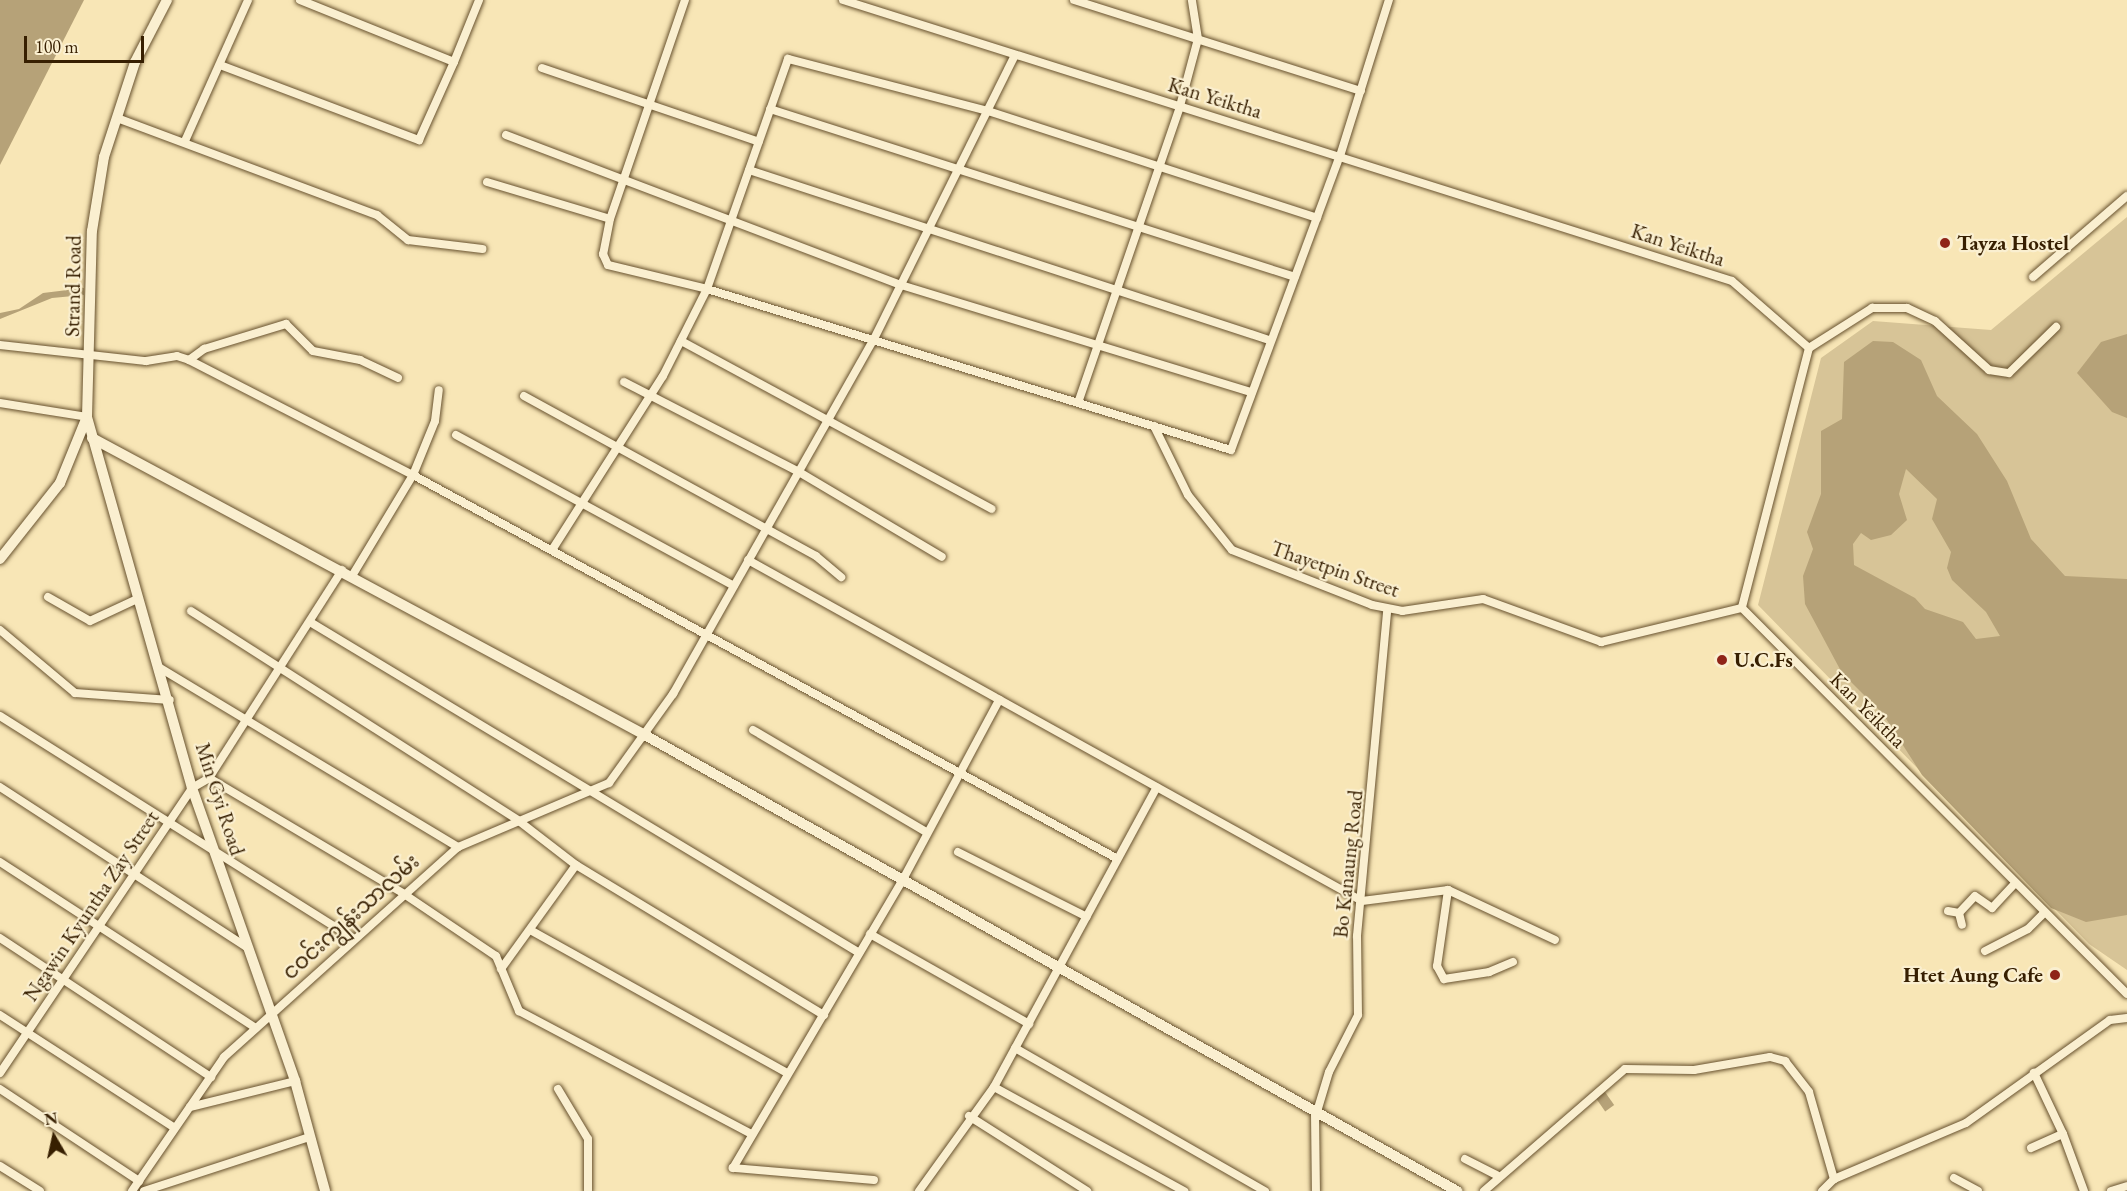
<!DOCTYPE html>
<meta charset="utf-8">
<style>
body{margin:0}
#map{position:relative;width:2127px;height:1191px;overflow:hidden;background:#f8e6b6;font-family:"EB Garamond","Noto Sans Myanmar",serif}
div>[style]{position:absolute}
.green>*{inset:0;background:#d7c497}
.water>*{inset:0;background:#b6a278;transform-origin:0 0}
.roads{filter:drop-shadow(0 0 2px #67512e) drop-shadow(0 0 2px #67512e)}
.street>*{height:8px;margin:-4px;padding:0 4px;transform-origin:4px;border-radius:4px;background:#faefd0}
.secondary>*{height:10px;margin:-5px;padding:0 5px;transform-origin:5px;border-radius:5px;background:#faefd0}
.dots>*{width:16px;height:16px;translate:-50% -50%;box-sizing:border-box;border:3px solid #faefd0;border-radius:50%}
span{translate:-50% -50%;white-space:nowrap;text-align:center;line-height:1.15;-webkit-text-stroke:4.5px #faefd0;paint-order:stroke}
.street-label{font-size:21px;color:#371f01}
.poi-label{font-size:21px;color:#371f01;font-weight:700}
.left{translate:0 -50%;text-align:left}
.right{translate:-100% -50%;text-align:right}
.north{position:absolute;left:24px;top:1107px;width:60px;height:60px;-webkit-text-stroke:4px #faefd0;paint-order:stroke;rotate:351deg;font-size:16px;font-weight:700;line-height:24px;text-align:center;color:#371f01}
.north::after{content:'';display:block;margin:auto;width:21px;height:27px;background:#371f01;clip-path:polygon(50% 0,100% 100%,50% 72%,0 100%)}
.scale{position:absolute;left:24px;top:36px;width:120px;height:27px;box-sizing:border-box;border:3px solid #371f01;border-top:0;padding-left:8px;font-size:18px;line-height:21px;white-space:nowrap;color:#371f01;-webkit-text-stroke:4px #faefd0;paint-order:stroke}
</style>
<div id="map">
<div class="green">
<i style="clip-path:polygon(2127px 217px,2127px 970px,2089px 944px,1758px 605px,1821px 358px,1873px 321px,1991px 330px)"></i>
</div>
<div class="water">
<i style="clip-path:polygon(0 0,84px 0,0 165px)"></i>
<i style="clip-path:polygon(84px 288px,84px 295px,52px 298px,0 319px,0 313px,19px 309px,43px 293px)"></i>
<i style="clip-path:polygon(2127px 334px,2127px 418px,2112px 412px,2077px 373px,2101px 342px)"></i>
<i style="clip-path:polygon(evenodd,1873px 341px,1893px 342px,1921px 360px,1937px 396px,1977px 434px,2007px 481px,2031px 539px,2065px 576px,2127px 579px,2127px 915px,2086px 922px,2051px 908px,1922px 775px,1883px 714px,1842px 673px,1805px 604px,1803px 576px,1813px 549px,1807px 532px,1821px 494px,1821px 431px,1842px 419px,1844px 362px,1873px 341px,1906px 469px,1937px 499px,1932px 519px,1951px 552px,1947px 568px,1952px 580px,1986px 612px,2000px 636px,1976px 639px,1963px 622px,1925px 609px,1915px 598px,1854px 565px,1853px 544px,1861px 533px,1871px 540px,1891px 535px,1907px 520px,1899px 494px,1906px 469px)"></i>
<i style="left:1605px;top:1092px;width:16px;height:11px;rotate:55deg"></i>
</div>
<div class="roads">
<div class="street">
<i style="left:300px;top:0;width:166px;rotate:21.9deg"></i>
<i style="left:454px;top:62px;width:67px;rotate:-68deg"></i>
<i style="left:685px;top:0;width:231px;rotate:108.9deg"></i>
<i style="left:610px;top:219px;width:36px;rotate:101deg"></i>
<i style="left:603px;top:254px;width:12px;rotate:66deg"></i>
<i style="left:608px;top:265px;width:102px;rotate:13.6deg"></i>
<i style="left:707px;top:289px;width:548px;rotate:17.08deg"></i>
<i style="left:1231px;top:450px;width:314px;rotate:-69.7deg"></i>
<i style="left:1340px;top:156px;width:164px;rotate:-72.6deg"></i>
<i style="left:843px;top:0;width:932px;rotate:17.54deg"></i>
<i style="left:1732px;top:281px;width:102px;rotate:41deg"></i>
<i style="left:1809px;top:348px;width:268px;rotate:104.5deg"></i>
<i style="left:1742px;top:608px;width:545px;rotate:45.07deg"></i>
<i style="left:1074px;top:0;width:301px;rotate:17.6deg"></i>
<i style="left:220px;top:65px;width:213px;rotate:20.7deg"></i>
<i style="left:419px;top:140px;width:85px;rotate:-65.8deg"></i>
<i style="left:542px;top:68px;width:229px;rotate:18.8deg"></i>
<i style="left:770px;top:109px;width:551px;rotate:17.74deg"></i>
<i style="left:117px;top:118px;width:278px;rotate:20.5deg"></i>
<i style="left:377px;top:215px;width:40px;rotate:39deg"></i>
<i style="left:408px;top:240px;width:75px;rotate:6.9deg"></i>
<i style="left:506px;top:135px;width:423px;rotate:20.8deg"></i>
<i style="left:901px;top:285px;width:367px;rotate:17deg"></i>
<i style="left:185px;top:141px;width:154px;rotate:-65.9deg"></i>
<i style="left:749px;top:170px;width:547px;rotate:18.1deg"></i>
<i style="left:487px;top:182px;width:128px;rotate:16.7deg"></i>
<i style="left:2033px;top:277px;width:124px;rotate:-40.8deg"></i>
<i style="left:681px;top:341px;width:353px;rotate:28.4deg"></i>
<i style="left:0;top:345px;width:147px;rotate:6.3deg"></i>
<i style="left:146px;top:361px;width:31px;rotate:-9deg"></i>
<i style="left:177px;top:356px;width:13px;rotate:18deg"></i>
<i style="left:189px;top:360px;width:19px;rotate:-36deg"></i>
<i style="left:204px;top:349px;width:86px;rotate:-17deg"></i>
<i style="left:286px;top:324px;width:38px;rotate:45deg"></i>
<i style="left:313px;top:351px;width:48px;rotate:10.8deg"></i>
<i style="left:360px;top:360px;width:42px;rotate:25.3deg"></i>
<i style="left:1809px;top:348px;width:75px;rotate:-32.4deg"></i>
<i style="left:1872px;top:308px;width:35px"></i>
<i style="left:1907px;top:308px;width:31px;rotate:25deg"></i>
<i style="left:1935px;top:321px;width:73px;rotate:42.2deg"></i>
<i style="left:1989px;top:370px;width:20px;rotate:9deg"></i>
<i style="left:2009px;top:373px;width:66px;rotate:-44.4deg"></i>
<i style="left:189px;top:360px;width:252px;rotate:27.2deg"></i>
<i style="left:413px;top:475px;width:801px;rotate:28.58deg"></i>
<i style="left:624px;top:382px;width:197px;rotate:27.2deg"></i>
<i style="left:799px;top:472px;width:166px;rotate:30.7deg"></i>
<i style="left:524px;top:396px;width:333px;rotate:28.7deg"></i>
<i style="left:816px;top:556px;width:33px;rotate:40deg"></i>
<i style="left:1079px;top:400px;width:311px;rotate:-71deg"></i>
<i style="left:1180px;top:106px;width:69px;rotate:-75deg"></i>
<i style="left:1198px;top:39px;width:39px;rotate:-99deg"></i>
<i style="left:0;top:403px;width:88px;rotate:9.1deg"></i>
<i style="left:1154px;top:426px;width:77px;rotate:63.8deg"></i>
<i style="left:1188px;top:495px;width:70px;rotate:51.3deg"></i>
<i style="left:1232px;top:550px;width:150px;rotate:21.4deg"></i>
<i style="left:1372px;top:605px;width:31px;rotate:11deg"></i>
<i style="left:1402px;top:611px;width:82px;rotate:-8.4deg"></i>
<i style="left:1483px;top:599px;width:126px;rotate:20deg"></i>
<i style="left:1601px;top:642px;width:145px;rotate:-13.6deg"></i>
<i style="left:456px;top:435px;width:316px;rotate:28.5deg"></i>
<i style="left:552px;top:550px;width:206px;rotate:-57.5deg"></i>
<i style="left:663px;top:376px;width:97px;rotate:-63.2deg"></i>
<i style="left:707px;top:289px;width:244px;rotate:-70.6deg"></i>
<i style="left:788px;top:59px;width:207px;rotate:14.6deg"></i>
<i style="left:988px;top:111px;width:346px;rotate:18deg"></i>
<i style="left:748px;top:560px;width:702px;rotate:29.05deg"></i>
<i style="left:1362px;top:901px;width:87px;rotate:-7.3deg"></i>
<i style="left:1448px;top:890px;width:118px;rotate:25deg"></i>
<i style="left:352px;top:576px;width:118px;rotate:-58.9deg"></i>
<i style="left:413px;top:475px;width:58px;rotate:-67.8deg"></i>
<i style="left:435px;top:421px;width:31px;rotate:-83deg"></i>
<i style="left:48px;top:597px;width:48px;rotate:29.7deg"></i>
<i style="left:90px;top:621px;width:50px;rotate:-25deg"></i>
<i style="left:191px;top:611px;width:389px;rotate:32.6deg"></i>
<i style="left:519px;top:821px;width:72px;rotate:37.7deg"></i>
<i style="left:576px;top:865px;width:290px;rotate:31.2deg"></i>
<i style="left:310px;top:622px;width:640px;rotate:31.06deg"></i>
<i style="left:0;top:630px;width:98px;rotate:40deg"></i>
<i style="left:75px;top:693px;width:95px;rotate:4.2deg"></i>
<i style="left:160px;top:668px;width:348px;rotate:31deg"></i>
<i style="left:0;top:716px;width:417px;rotate:32.2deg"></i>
<i style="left:753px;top:730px;width:201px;rotate:30.5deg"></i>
<i style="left:209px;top:778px;width:227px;rotate:30.7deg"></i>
<i style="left:404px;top:894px;width:111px;rotate:34deg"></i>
<i style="left:496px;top:956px;width:60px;rotate:67.3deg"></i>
<i style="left:519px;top:1011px;width:263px;rotate:27.9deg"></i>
<i style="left:0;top:787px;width:296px;rotate:33deg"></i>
<i style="left:958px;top:852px;width:144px;rotate:26.7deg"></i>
<i style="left:0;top:862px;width:305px;rotate:33deg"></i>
<i style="left:1448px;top:890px;width:77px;rotate:98.2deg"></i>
<i style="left:1437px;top:966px;width:15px;rotate:62deg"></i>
<i style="left:1444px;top:979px;width:46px;rotate:-8.8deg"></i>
<i style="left:1489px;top:972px;width:26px;rotate:-23deg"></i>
<i style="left:1948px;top:911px;width:11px;rotate:10deg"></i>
<i style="left:1959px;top:913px;width:23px;rotate:-47deg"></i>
<i style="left:1975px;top:896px;width:21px;rotate:35deg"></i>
<i style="left:1992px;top:908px;width:33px;rotate:-47deg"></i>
<i style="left:1959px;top:913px;width:12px;rotate:76deg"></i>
<i style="left:532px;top:931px;width:292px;rotate:29.1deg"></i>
<i style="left:870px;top:934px;width:183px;rotate:29.5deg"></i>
<i style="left:0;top:938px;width:253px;rotate:33.4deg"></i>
<i style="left:1985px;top:951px;width:48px;rotate:-27.1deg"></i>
<i style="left:2028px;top:929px;width:21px;rotate:-45deg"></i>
<i style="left:501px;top:969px;width:128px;rotate:-54.2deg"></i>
<i style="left:0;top:1015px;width:208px;rotate:32.9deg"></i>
<i style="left:1015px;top:1048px;width:288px;rotate:29.8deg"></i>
<i style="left:0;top:1073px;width:344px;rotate:-56deg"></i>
<i style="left:192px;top:788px;width:20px;rotate:-30deg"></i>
<i style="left:209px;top:778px;width:247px;rotate:-57.4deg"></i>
<i style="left:994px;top:1087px;width:217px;rotate:28.7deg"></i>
<i style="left:0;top:1089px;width:167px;rotate:33.5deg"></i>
<i style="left:558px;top:1089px;width:58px;rotate:59deg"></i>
<i style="left:588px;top:1139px;width:52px;rotate:90deg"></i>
<i style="left:190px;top:1107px;width:108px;rotate:-13.9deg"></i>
<i style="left:1315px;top:1114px;width:77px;rotate:89.3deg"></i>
<i style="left:1316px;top:1115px;width:45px;rotate:-73.2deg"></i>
<i style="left:1329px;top:1072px;width:64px;rotate:-63deg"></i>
<i style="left:1358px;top:1015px;width:79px;rotate:-90.7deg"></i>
<i style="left:1357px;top:936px;width:327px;rotate:-84.7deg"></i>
<i style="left:969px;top:1116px;width:140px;rotate:32.4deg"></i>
<i style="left:2063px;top:1134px;width:61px;rotate:69.8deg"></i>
<i style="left:2031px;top:1148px;width:35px;rotate:-24deg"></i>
<i style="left:2063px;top:1134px;width:68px;rotate:-115.4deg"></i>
<i style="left:1465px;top:1159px;width:36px;rotate:27deg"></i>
<i style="left:0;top:1166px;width:47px;rotate:32deg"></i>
<i style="left:1954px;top:1178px;width:27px;rotate:28deg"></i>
<i style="left:874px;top:1180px;width:142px;rotate:-175.1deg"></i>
<i style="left:733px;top:1168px;width:331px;rotate:-59.5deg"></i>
<i style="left:901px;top:883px;width:208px;rotate:-61.8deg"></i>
<i style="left:132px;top:1191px;width:163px;rotate:-55.5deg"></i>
<i style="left:224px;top:1057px;width:314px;rotate:-41.9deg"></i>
<i style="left:458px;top:847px;width:164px;rotate:-23deg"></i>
<i style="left:609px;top:783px;width:110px;rotate:-54.3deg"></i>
<i style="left:673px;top:694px;width:406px;rotate:-60.5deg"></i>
<i style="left:873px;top:341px;width:319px;rotate:-63.6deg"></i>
<i style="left:144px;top:1191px;width:170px;rotate:-18.1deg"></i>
<i style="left:919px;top:1191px;width:128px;rotate:-54.2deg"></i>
<i style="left:994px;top:1087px;width:341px;rotate:-61.5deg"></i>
<i style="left:1484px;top:1191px;width:186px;rotate:-40.9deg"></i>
<i style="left:1625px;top:1069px;width:69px;rotate:0.8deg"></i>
<i style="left:1694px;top:1070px;width:77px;rotate:-9.7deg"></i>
<i style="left:1770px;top:1057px;width:16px;rotate:15deg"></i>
<i style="left:1785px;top:1061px;width:39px;rotate:52deg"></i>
<i style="left:1809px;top:1092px;width:91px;rotate:74deg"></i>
<i style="left:1822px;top:1191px;width:17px;rotate:-45deg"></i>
<i style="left:1834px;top:1179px;width:143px;rotate:-23deg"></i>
<i style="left:1966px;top:1123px;width:177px;rotate:-35.6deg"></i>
<i style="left:2110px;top:1020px;width:17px;rotate:-7deg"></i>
<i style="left:2111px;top:1191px;width:17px;rotate:-17deg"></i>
</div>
<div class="secondary">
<i style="left:87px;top:417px;width:386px;rotate:74.2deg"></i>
<i style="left:192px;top:788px;width:311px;rotate:70.6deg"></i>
<i style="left:295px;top:1081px;width:114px;rotate:74.7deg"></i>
<i style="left:92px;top:438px;width:625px;rotate:28.24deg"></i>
<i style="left:643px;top:734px;width:934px;rotate:29.31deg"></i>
<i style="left:0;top:559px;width:97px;rotate:-51.7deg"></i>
<i style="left:60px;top:483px;width:71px;rotate:-67.8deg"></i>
<i style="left:87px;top:417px;width:186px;rotate:-88.5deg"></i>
<i style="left:92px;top:231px;width:75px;rotate:-80.8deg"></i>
<i style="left:104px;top:157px;width:100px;rotate:-71.9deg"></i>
<i style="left:135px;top:62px;width:70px;rotate:-62.7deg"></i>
</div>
</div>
<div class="dots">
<i style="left:1945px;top:243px;background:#8f2418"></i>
<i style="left:1722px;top:660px;background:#8f2418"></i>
<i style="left:2055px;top:975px;background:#8f2418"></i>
</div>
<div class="street-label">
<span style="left:1215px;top:98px;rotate:17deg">Kan Yeiktha</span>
<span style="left:1678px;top:245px;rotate:18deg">Kan Yeiktha</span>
<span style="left:73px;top:286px;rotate:-89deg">Strand Road</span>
<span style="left:1335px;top:569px;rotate:19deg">Thayetpin Street</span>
<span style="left:1868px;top:710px;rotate:45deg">Kan Yeiktha</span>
<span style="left:220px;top:799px;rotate:72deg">Min Gyi Road</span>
<span style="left:1348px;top:864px;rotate:-84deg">Bo Kanaung Road</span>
<span style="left:91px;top:906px;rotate:-56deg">Ngawin Kyuntha Zay Street</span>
<span style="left:351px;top:917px;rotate:-42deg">ငဝင်းကျွန်းသာလမ်း</span>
</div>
<div class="poi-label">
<span class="left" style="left:1957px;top:243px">Tayza Hostel</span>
<span class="left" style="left:1734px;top:660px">U.C.Fs</span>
<span class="right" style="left:2043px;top:975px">Htet Aung Cafe</span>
</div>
<div class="north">N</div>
<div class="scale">100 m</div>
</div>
